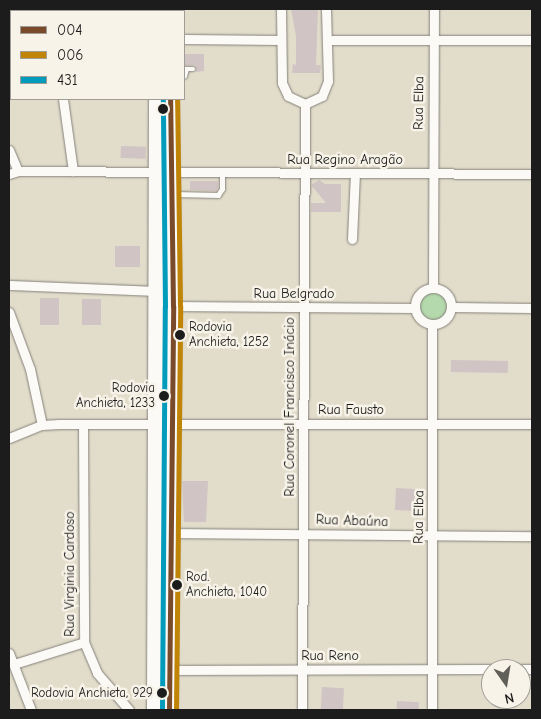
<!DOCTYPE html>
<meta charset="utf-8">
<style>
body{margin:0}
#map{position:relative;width:541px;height:719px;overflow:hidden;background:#e2dccb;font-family:"Comic Neue",sans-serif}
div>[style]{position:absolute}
.green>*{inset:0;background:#b4d9ac}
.round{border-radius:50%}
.building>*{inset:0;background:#d1c4c4;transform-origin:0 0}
.roads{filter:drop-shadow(0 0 1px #85827a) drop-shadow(0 0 1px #85827a)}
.lane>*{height:4.5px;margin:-2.25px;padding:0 2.25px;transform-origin:2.25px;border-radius:2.25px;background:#fbfaf7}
.street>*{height:9px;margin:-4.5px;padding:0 4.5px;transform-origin:4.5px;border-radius:4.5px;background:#fbfaf7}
.street>.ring{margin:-4.5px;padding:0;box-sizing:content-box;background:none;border:9px solid #fbfaf7;border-radius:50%}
.highway>*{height:16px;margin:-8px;padding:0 8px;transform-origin:8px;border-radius:8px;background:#fbfaf7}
.bus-1>*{height:5px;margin:-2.5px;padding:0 2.5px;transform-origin:2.5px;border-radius:2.5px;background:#7a4b2a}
.bus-2>*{height:5px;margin:-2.5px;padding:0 2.5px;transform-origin:2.5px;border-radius:2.5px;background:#c08407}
.bus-3>*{height:5px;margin:-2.5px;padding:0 2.5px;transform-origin:2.5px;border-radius:2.5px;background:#039bbc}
.dots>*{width:14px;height:14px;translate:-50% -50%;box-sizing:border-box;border:2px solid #f7f3e8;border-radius:50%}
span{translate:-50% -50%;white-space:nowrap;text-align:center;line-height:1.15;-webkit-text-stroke:5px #f7f3e8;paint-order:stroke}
.bus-label{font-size:13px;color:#1c1c1c}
.left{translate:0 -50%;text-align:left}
.right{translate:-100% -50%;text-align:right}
.street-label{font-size:14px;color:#1c1c1c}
.frame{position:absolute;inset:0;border:10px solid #1c1c1c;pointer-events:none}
.legend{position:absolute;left:10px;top:10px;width:175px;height:90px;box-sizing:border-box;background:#f7f3e8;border:1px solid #9f9d96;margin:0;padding:6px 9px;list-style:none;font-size:15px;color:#1c1c1c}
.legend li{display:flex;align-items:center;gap:10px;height:25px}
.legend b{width:25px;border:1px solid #9f9d96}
.north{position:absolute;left:481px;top:659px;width:50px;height:50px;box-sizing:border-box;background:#f7f3e8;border:1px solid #9f9d96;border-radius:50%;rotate:167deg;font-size:14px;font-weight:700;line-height:20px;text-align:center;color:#1c1c1c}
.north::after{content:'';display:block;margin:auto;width:18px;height:22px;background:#615f59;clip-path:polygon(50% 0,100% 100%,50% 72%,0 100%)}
</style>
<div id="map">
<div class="green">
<i class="round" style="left:419px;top:290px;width:30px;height:30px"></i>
</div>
<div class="building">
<i style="clip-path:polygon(291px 9px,318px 9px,316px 65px,321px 65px,320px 73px,292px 73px,293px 64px,296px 65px,296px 36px)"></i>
<i style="clip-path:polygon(184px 54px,204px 54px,204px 71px,196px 72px,195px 65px,184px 66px)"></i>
<i style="left:121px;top:146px;width:25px;height:12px;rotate:2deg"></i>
<i style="clip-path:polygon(319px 180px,325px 184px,341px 184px,341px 212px,311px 212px,311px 203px,326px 203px,311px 185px)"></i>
<i style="clip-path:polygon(190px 181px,218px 181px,218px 188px,216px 191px,190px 190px)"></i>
<i style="left:115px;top:246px;width:25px;height:21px"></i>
<i style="left:59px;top:298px;width:27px;height:19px;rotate:90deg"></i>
<i style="left:82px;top:299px;width:19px;height:26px"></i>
<i style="left:451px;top:360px;width:57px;height:12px;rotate:1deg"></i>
<i style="clip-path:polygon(182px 481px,208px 481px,206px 522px,184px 522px)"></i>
<i style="left:396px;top:488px;width:22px;height:22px;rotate:3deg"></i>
<i style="left:322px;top:687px;width:22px;height:22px;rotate:3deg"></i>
<i style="left:397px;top:701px;width:22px;height:9px;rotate:3deg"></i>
</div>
<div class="roads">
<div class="lane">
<i style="left:184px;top:76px;width:7px;rotate:-74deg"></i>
<i style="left:186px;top:69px;width:7px"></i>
<i style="left:175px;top:194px;width:43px;rotate:1.3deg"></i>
<i style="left:218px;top:195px;width:7px;rotate:-56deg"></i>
<i style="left:222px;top:189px;width:16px;rotate:-90deg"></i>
</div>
<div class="street">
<i style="left:40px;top:9px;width:2px;rotate:90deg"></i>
<i style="left:281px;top:9px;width:74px;rotate:89.2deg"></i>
<i style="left:282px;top:83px;width:14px;rotate:65deg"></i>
<i style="left:288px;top:96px;width:19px;rotate:25deg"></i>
<i style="left:305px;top:104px;width:19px;rotate:-25deg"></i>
<i style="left:322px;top:96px;width:16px;rotate:-68deg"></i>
<i style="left:328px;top:81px;width:72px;rotate:-91.6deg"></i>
<i style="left:62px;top:10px;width:33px;rotate:2deg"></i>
<i style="left:184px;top:39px;width:96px;rotate:0.6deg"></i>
<i style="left:329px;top:40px;width:203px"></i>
<i style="left:63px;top:99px;width:73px;rotate:82.1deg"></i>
<i style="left:9px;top:150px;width:23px;rotate:67deg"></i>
<i style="left:9px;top:174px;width:9px;rotate:-18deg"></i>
<i style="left:18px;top:171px;width:514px;rotate:0.33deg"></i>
<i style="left:352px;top:239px;width:66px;rotate:-87.4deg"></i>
<i style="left:9px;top:285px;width:149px;rotate:2.3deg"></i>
<i style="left:433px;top:287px;width:278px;rotate:-89.8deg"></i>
<i class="ring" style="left:415px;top:288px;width:27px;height:27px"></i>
<i style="left:173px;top:306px;width:242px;rotate:0.5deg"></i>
<i style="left:452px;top:307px;width:80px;rotate:0.7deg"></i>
<i style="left:9px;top:312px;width:61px;rotate:69.8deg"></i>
<i style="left:30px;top:369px;width:57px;rotate:77.9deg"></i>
<i style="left:83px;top:424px;width:218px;rotate:89.7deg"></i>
<i style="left:84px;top:642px;width:34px;rotate:67deg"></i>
<i style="left:97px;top:673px;width:49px;rotate:49.1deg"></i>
<i style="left:9px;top:438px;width:35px;rotate:-22deg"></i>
<i style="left:42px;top:425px;width:17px;rotate:-3deg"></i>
<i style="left:59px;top:424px;width:473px"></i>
<i style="left:171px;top:533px;width:361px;rotate:0.5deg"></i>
<i style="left:9px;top:653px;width:61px;rotate:68.9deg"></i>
<i style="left:14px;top:664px;width:73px;rotate:-17.4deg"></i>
<i style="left:521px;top:669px;width:11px"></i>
<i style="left:169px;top:670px;width:322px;rotate:-0.2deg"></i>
<i style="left:302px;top:710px;width:606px;rotate:-89.72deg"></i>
<i style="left:432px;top:710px;width:386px;rotate:-90deg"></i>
</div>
<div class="highway">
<i style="left:159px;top:9px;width:2px;rotate:90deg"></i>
<i style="left:171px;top:11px;width:2px;rotate:-90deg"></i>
<i style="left:155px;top:710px;width:611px;rotate:-89.81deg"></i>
<i style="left:169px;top:710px;width:404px;rotate:-89.4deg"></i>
<i style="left:173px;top:306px;width:207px;rotate:-90.8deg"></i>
</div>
</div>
<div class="bus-1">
<i style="left:169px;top:710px;width:404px;rotate:-89.4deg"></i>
<i style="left:173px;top:306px;width:207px;rotate:-90.8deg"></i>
</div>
<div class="bus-2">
<i style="left:176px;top:710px;width:404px;rotate:-89.4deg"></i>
<i style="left:180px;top:306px;width:207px;rotate:-90.8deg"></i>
</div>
<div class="bus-3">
<i style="left:162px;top:710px;width:404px;rotate:-89.6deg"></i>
<i style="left:165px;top:306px;width:207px;rotate:-90.6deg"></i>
</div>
<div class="dots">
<i style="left:163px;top:109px;background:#1c1c1c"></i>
<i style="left:180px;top:335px;background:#1c1c1c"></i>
<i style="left:164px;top:396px;background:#1c1c1c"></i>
<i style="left:177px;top:585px;background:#1c1c1c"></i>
<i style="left:162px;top:693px;background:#1c1c1c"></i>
</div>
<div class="bus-label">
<span class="left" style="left:189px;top:335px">Rodovia<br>Anchieta, 1252</span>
<span class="right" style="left:155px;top:396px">Rodovia<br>Anchieta, 1233</span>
<span class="left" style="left:186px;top:585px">Rod.<br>Anchieta, 1040</span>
<span class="right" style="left:153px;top:693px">Rodovia Anchieta, 929</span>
</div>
<div class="street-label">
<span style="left:419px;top:103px;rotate:-89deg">Rua Elba</span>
<span style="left:345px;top:160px">Rua Regino Aragão</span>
<span style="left:294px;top:294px">Rua Belgrado</span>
<span style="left:290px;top:407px;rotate:-90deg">Rua Coronel Francisco Inácio</span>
<span style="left:351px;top:410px">Rua Fausto</span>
<span style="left:419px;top:517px;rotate:-89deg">Rua Elba</span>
<span style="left:352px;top:521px;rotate:2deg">Rua Abaúna</span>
<span style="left:70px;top:574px;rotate:-90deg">Rua Virginia Cardoso</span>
<span style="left:330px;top:656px">Rua Reno</span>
</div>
<div class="frame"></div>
<ul class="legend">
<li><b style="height:6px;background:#7a4b2a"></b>004</li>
<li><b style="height:6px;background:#c08407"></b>006</li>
<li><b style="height:6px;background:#039bbc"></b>431</li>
</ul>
<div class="north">N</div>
</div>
